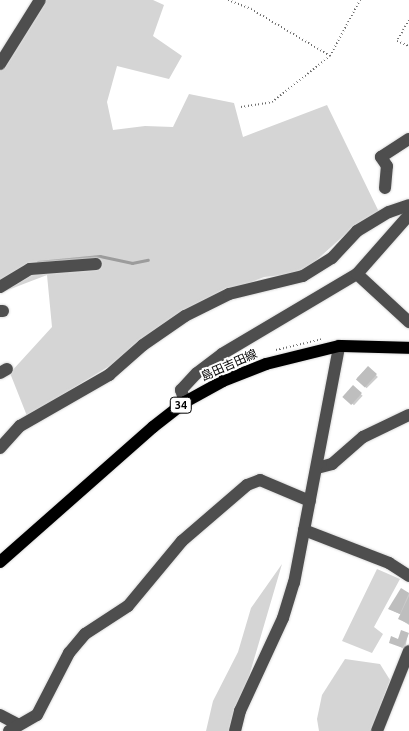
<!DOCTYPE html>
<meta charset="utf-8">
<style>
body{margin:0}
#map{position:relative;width:409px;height:731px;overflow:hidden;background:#fff;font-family:Ubuntu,"Noto Sans JP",sans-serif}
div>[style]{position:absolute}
.green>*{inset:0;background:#d5d5d5}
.shadow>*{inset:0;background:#0003;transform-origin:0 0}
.stream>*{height:2.5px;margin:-1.25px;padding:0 1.25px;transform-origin:1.25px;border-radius:1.25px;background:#9c9c9c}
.building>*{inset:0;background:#bebebe;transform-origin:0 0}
.path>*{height:2px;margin-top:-1px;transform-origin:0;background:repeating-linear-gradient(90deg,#707070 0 1px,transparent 0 3.5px)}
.roads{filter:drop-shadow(0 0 1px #dbdbdb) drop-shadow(0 0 1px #dbdbdb)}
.minor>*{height:12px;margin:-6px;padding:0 6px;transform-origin:6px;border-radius:6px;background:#4e4e4e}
.major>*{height:12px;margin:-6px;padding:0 6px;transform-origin:6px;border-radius:6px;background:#000}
span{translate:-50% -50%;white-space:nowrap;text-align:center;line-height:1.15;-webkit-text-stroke:4px #fff;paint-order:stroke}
.shield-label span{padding:1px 4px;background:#fff;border:1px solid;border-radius:4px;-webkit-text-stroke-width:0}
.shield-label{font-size:11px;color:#000;font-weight:700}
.street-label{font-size:12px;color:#000}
</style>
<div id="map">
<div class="green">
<i style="clip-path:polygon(46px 0,153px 0,164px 5px,153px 36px,182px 56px,169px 79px,117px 66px,107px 102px,113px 130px,145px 126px,173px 127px,189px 94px,234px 103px,243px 137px,327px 105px,379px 212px,349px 231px,302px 273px,264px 277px,191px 307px,116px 362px,27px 416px,10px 373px,52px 327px,47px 275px,0 293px,0 71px)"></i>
<i style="clip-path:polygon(282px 564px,233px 731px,206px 731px,213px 701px,238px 652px,251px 608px)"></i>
<i style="clip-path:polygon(377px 569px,400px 579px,374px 627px,383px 634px,372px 653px,342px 641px)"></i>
<i style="clip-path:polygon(345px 659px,380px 664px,390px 680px,371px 731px,319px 731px,317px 719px,322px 695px)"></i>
</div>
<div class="shadow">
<i style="left:368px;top:367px;width:14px;height:16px;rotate:45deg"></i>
<i style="left:353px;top:387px;width:13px;height:13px;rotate:42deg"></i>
<i style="clip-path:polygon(401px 590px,409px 593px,409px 625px,400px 619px,402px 615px,389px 609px)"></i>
<i style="clip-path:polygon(408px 634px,405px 649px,390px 642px,399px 640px)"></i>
</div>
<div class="stream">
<i style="left:38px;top:262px;width:62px;rotate:-5.5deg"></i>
<i style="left:100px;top:256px;width:33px;rotate:12deg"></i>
<i style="left:132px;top:263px;width:16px;rotate:-11deg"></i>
</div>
<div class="building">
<i style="left:368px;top:366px;width:12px;height:18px;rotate:42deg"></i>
<i style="left:353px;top:385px;width:12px;height:16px;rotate:42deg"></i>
<i style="clip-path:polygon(401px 588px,409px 593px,400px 614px,388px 609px)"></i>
<i style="clip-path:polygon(409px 596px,409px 624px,398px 619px)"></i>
<i style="clip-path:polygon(401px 630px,409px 633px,403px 648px,389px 643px,391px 636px,398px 639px)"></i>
</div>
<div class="path">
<i style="left:228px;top:0;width:25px;rotate:21deg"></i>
<i style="left:251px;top:9px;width:92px;rotate:30.7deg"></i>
<i style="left:409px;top:20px;width:24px;rotate:120deg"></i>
<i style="left:397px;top:41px;width:13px;rotate:23deg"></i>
<i style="left:241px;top:107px;width:31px;rotate:-9deg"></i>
<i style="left:272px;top:102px;width:74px;rotate:-38.4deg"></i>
<i style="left:330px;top:56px;width:64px;rotate:-61.8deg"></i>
<i style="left:276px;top:350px;width:47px;rotate:-13.4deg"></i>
</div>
<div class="roads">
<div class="minor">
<i style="left:0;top:64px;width:75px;rotate:-58deg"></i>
<i style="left:385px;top:188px;width:22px;rotate:-85deg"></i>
<i style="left:387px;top:166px;width:11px;rotate:-124deg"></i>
<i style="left:381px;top:157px;width:33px;rotate:-33deg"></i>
<i style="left:357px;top:274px;width:71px;rotate:42.7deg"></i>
<i style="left:0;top:287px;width:35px;rotate:-31deg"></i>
<i style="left:30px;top:269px;width:66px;rotate:-4.3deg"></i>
<i style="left:0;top:311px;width:3px"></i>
<i style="left:0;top:373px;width:8px;rotate:-30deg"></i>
<i style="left:185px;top:402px;width:13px;rotate:-108deg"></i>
<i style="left:181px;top:390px;width:23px;rotate:-47deg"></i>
<i style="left:197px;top:373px;width:31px;rotate:-37deg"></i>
<i style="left:222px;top:354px;width:157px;rotate:-30.7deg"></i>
<i style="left:357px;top:274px;width:79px;rotate:-48.6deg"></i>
<i style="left:0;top:448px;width:30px;rotate:-48deg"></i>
<i style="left:20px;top:426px;width:103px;rotate:-29.8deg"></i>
<i style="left:109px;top:375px;width:45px;rotate:-41.4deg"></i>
<i style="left:143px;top:345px;width:51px;rotate:-34.6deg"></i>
<i style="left:185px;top:316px;width:49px;rotate:-26.6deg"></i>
<i style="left:229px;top:294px;width:76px;rotate:-13.7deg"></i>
<i style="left:303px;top:276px;width:34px;rotate:-32deg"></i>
<i style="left:332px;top:258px;width:37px;rotate:-47deg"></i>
<i style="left:357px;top:231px;width:37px;rotate:-31deg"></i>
<i style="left:389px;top:212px;width:21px;rotate:-19deg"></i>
<i style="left:317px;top:468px;width:16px;rotate:-15deg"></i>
<i style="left:332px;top:464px;width:41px;rotate:-41.1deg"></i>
<i style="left:363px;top:437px;width:51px;rotate:-25.6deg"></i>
<i style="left:304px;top:530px;width:91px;rotate:21.2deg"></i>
<i style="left:389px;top:563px;width:24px;rotate:33deg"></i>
<i style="left:0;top:715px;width:19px;rotate:28deg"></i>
<i style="left:9px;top:731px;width:32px;rotate:-30deg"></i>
<i style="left:37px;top:715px;width:70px;rotate:-62.7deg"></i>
<i style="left:69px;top:653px;width:25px;rotate:-50deg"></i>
<i style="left:85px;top:634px;width:51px;rotate:-33.1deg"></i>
<i style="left:128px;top:606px;width:85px;rotate:-50.3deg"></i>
<i style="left:182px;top:541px;width:86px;rotate:-40.7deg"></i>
<i style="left:247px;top:485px;width:14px;rotate:-21deg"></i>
<i style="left:260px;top:480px;width:54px;rotate:22.8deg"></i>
<i style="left:235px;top:731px;width:21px;rotate:-76deg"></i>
<i style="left:240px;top:711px;width:102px;rotate:-65.2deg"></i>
<i style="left:283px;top:618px;width:37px;rotate:-73deg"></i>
<i style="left:294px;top:583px;width:241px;rotate:-79.2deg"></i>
<i style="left:377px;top:731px;width:86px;rotate:-68.2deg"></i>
</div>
<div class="major">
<i style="left:0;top:562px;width:204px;rotate:-41.4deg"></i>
<i style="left:153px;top:427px;width:41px;rotate:-38deg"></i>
<i style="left:185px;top:402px;width:43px;rotate:-28.9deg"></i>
<i style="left:223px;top:381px;width:46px;rotate:-21.6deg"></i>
<i style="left:266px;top:364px;width:75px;rotate:-13.9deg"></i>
<i style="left:339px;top:346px;width:70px;rotate:1.6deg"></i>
</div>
</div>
<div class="shield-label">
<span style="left:181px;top:405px">34</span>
</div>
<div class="street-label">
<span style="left:229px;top:365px;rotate:-24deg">島田吉田線</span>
</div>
</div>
